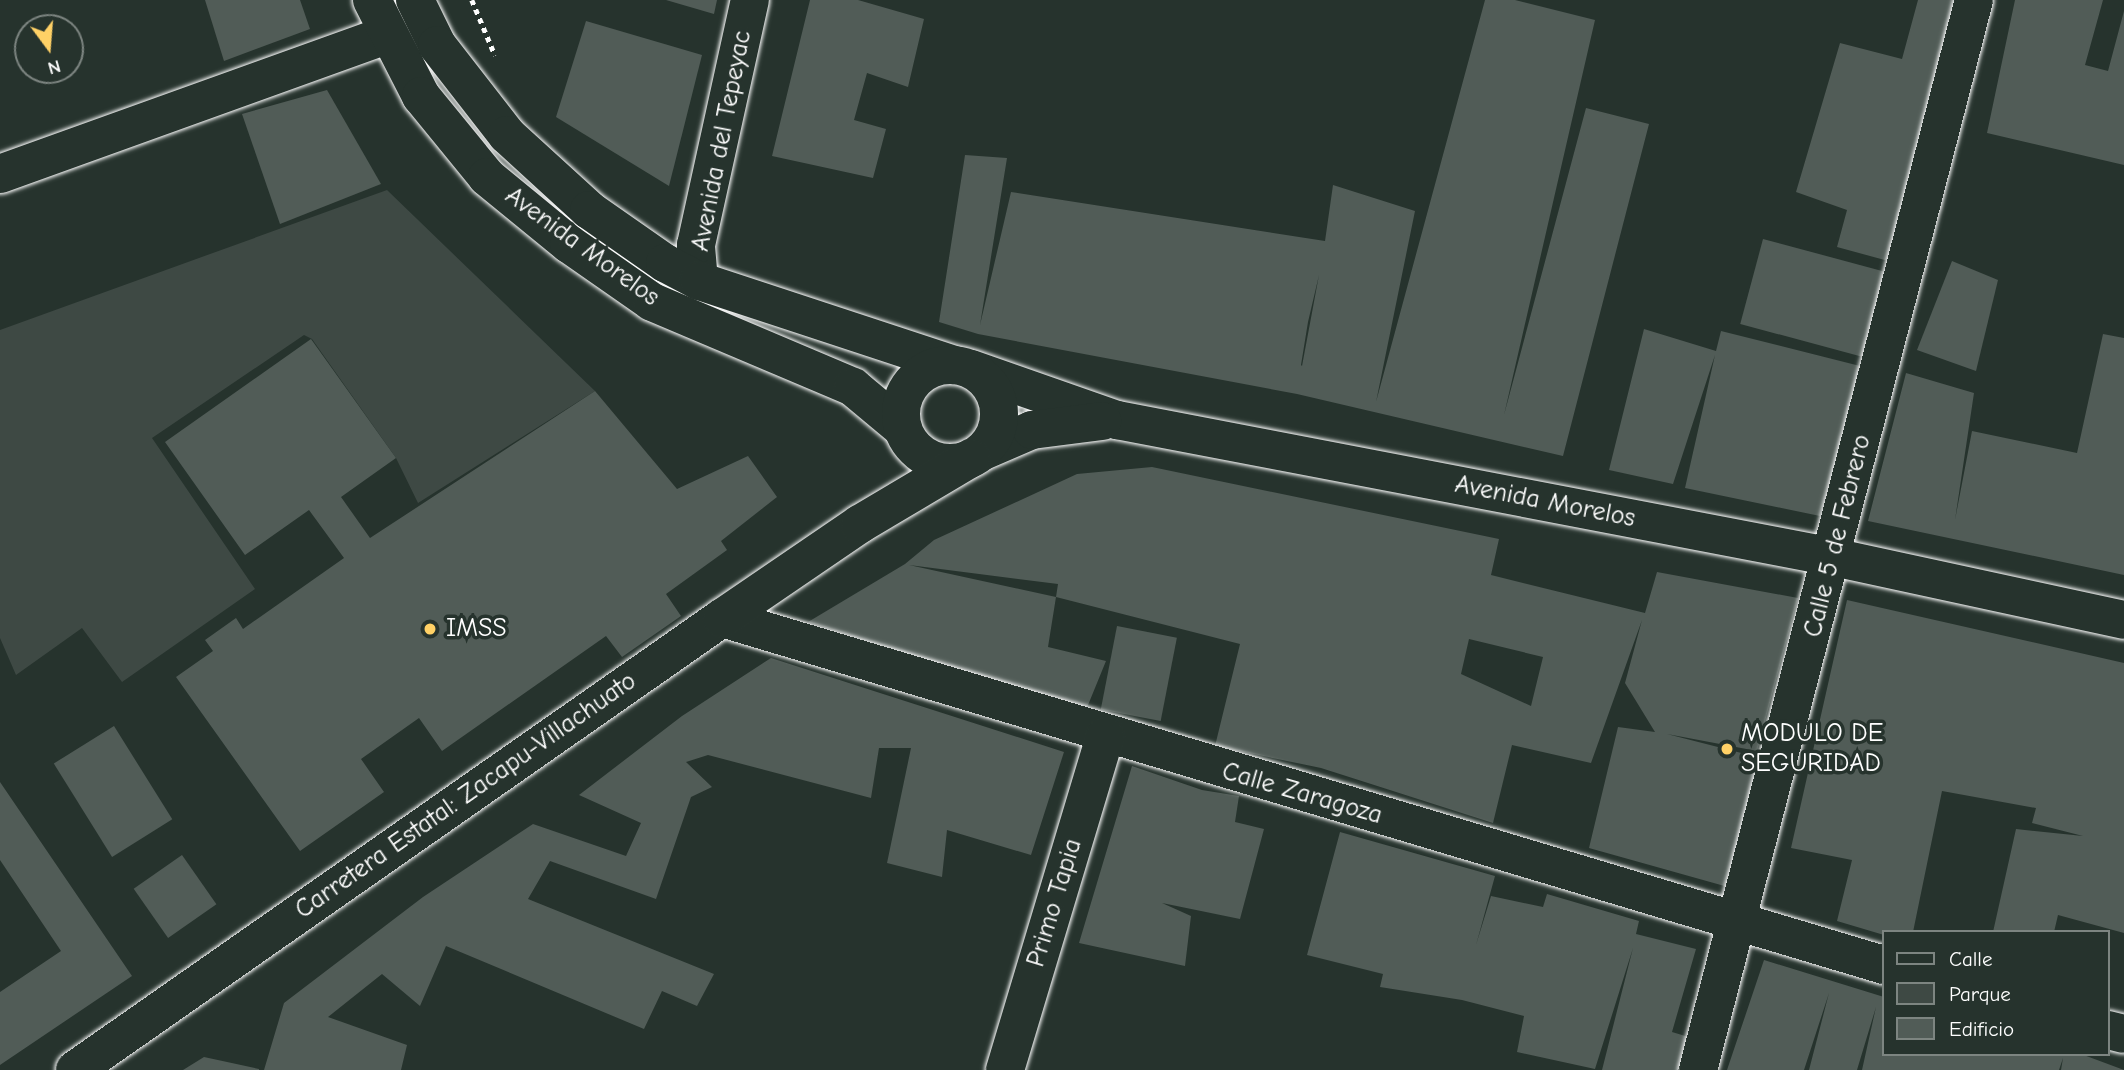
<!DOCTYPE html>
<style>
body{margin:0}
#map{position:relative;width:2124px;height:1070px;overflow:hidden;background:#26332d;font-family:"Comic Neue",sans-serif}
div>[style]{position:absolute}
.green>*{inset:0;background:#3e4944}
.building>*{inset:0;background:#515c57;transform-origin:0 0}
.path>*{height:4.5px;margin-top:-2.25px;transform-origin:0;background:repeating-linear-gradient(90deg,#fff 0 5px,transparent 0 10px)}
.roads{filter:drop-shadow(0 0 2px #fff) drop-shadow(0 0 2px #fff)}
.minor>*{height:38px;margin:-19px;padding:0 19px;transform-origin:19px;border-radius:19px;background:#26332d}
.major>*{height:38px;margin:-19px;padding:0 19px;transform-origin:19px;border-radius:19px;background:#26332d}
.major>.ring{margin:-19px;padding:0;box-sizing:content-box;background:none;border:38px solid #26332d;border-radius:50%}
.dots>*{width:19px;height:19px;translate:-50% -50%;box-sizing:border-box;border:4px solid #26332d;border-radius:50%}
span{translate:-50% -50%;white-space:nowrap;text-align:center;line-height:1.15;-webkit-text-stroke:7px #26332d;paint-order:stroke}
.street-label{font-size:26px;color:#fff}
.poi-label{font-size:26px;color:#fff}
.left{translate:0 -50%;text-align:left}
.legend{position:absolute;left:1882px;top:930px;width:228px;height:126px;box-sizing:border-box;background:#26332d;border:2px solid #7d8581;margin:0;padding:9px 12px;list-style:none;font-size:21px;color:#fff}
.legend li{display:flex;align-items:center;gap:14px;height:35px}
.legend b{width:35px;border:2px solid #7d8581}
.north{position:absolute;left:14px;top:14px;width:70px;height:70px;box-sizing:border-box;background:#26332d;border:2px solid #7d8581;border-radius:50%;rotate:164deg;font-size:19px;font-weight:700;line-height:28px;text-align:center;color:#fff}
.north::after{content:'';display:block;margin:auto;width:24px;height:32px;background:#ffd166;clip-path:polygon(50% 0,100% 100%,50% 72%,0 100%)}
</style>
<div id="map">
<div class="green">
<i style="clip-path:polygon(387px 190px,595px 391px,418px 503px,396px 458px,312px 339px,304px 335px,152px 438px,255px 589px,122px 682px,82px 628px,16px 675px,0 638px,0 330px)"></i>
</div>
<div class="building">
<i style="clip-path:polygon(205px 0,300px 0,310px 29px,224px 61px)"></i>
<i style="clip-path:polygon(666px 0,717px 0,714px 14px)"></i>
<i style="clip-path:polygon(810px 0,858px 0,924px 19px,908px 87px,867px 73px,854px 120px,886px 129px,873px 178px,772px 156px)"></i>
<i style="clip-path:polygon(evenodd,1485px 0,1515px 0,1595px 20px,1504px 415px,1586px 108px,1649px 124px,1563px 456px,1297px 394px,978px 334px,939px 322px,965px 155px,1007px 158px,980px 325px,1011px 192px,1325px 241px,1333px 185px,1415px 211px,1376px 402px,1485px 0,1319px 275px,1302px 366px,1301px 365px,1308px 322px,1319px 275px)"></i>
<i style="clip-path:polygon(1918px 0,1960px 0,1892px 262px,1837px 247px,1847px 210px,1796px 192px,1840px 43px,1902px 59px)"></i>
<i style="clip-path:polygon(2015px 0,2103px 0,2085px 65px,2108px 71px,2124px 11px,2124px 165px,1987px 133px)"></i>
<i style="clip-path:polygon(586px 21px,702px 55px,669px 186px,556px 117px)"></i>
<i style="clip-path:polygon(327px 90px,381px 184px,280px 224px,242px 114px)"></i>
<i style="left:1763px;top:239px;width:130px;height:88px;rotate:15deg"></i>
<i style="clip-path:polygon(1952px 261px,1998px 280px,1976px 371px,1917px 350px)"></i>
<i style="clip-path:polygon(1644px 329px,1716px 351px,1721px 331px,1864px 367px,1820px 516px,1685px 488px,1715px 355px,1673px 484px,1609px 470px)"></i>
<i style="clip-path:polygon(2103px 334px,2124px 338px,2124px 575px,1868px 521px,1906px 373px,1974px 393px,1955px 520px,1972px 431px,2077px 453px)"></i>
<i style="clip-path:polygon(311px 339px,396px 458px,341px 497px,370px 538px,595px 391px,677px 489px,748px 456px,777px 497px,721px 541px,727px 550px,666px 594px,681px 616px,622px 657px,606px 636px,442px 751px,419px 718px,361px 759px,384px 792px,300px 851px,176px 677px,213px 651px,205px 640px,236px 618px,243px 629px,344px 558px,309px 510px,245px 555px,165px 442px)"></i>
<i style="clip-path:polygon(evenodd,1152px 467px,1499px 539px,1491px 575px,1645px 613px,1657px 572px,1798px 598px,1757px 751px,1667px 734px,1761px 758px,1728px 887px,1589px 848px,1618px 727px,1655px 732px,1625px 683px,1642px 620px,1591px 763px,1512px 745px,1493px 823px,1321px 768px,1215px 746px,1240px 644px,1056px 597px,1058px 584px,909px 565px,1056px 597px,1048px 647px,1106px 661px,1086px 710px,808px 622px,905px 564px,934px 540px,1077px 474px,1152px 467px,1469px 639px,1543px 657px,1531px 706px,1461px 674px,1469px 639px)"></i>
<i style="clip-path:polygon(1847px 600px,2124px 663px,2124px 933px,2058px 915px,2054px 932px,1993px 932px,2016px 829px,2083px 836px,2032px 823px,2036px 808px,1942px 791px,1913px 932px,1884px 935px,1837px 921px,1852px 860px,1791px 848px)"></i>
<i style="left:1117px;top:626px;width:61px;height:85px;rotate:11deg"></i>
<i style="clip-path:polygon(771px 658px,1064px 752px,1031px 855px,947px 830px,942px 877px,887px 863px,911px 748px,879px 748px,871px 798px,708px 755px,686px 762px,712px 787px,691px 797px,656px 899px,550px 861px,528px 899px,714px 974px,697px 1006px,662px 991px,644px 1029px,446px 946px,420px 1006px,382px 974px,328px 1017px,407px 1045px,401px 1070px,264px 1070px,284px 1003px,423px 897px,533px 824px,626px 856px,641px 823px,579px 795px,682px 716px)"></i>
<i style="left:114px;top:726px;width:110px;height:71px;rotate:58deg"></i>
<i style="clip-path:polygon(1132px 766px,1202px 790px,1239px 796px,1235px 822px,1264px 829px,1240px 919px,1162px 903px,1191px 916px,1185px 966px,1079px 943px)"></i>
<i style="clip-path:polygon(0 782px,132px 976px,0 1065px,0 992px,61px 951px,0 860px)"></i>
<i style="clip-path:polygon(1340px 832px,1495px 876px,1476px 945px,1491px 896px,1543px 907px,1547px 894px,1639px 921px,1636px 934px,1696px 949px,1672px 1032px,1692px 1038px,1684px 1070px,1602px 1070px,1633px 948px,1595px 1069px,1517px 1052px,1524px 1016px,1462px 1000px,1380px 987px,1383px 974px,1307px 955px)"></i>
<i style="left:182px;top:855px;width:60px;height:59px;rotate:55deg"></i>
<i style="clip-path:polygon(1764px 960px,1884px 997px,1884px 1054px,2081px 1054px,2124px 1070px,2061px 1070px,2063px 1058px,2059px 1070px,1862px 1070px,1876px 1007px,1857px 1070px,1809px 1070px,1829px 993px,1804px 1070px,1727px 1070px)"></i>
<i style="clip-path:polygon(204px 1057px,259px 1069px,259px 1070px,183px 1070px)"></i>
</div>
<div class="path">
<i style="left:472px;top:0;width:60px;rotate:67.3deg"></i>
</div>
<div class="roads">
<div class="minor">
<i style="left:0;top:174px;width:411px;rotate:-19.8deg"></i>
<i style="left:699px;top:281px;width:36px;rotate:-95deg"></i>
<i style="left:696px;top:245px;width:251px;rotate:-77.6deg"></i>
<i style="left:971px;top:369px;width:155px;rotate:19.3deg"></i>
<i style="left:1117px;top:420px;width:729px;rotate:10.83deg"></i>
<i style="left:1833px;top:557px;width:298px;rotate:12.2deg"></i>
<i style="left:983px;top:451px;width:53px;rotate:-23.2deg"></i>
<i style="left:1032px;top:430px;width:71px;rotate:-7.3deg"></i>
<i style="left:722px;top:618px;width:1213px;rotate:16.63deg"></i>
<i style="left:2108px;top:1030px;width:16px;rotate:14deg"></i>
<i style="left:1005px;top:1070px;width:349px;rotate:-73.3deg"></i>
<i style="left:1698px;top:1070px;width:1105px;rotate:-75.54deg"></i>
</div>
<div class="major">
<i style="left:372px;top:0;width:108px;rotate:63deg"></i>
<i style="left:421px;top:96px;width:104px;rotate:50.8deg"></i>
<i style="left:487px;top:177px;width:106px;rotate:39.3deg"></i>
<i style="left:569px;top:244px;width:101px;rotate:34.9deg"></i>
<i style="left:652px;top:302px;width:218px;rotate:22.9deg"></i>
<i style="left:853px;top:387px;width:64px;rotate:39.9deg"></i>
<i style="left:415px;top:0;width:50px;rotate:63.9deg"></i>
<i style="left:437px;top:45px;width:114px;rotate:52.1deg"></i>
<i style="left:507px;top:135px;width:111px;rotate:42.4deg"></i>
<i style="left:589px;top:210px;width:93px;rotate:34.9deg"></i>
<i style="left:665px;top:263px;width:38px;rotate:28deg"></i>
<i style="left:699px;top:281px;width:269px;rotate:18.2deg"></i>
<i class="ring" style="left:901px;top:365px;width:60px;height:60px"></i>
<i style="left:75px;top:1070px;width:789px;rotate:-34.94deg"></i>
<i style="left:722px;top:618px;width:167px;rotate:-34.3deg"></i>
<i style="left:860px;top:524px;width:129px;rotate:-30.7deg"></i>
</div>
</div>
<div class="dots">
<i style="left:430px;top:629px;background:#ffd166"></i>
<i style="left:1727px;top:749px;background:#ffd166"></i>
</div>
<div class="street-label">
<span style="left:722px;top:141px;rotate:-79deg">Avenida del Tepeyac</span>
<span style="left:582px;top:247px;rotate:36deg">Avenida Morelos</span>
<span style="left:1545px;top:502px;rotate:11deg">Avenida Morelos</span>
<span style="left:1838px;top:536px;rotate:-76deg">Calle 5 de Febrero</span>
<span style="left:1302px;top:794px;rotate:16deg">Calle Zaragoza</span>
<span style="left:466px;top:796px;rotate:-35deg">Carretera Estatal: Zacapu-Villachuato</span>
<span style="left:1055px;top:903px;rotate:-73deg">Primo Tapia</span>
</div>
<div class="poi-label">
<span class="left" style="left:446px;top:629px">IMSS</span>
<span class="left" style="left:1741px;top:749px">MODULO DE<br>SEGURIDAD</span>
</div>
<ul class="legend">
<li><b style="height:9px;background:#26332d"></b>Calle</li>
<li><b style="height:19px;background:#3e4944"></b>Parque</li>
<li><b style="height:19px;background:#515c57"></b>Edificio</li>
</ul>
<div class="north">N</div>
</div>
